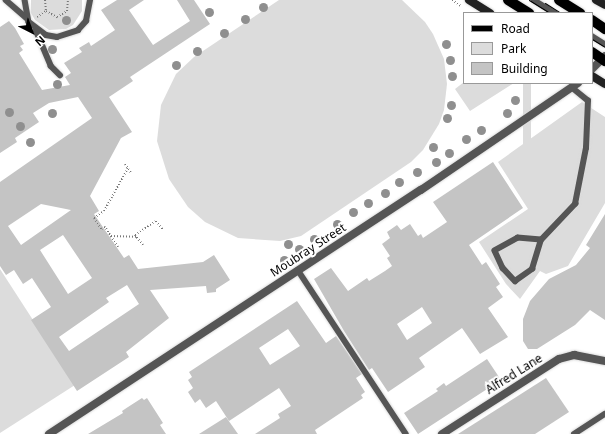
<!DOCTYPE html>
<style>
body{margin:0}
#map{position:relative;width:605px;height:434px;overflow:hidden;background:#fff;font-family:"Noto Sans",sans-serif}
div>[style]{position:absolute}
.green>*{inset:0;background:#dcdcdc;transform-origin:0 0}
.building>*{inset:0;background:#c4c4c4}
.path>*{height:2px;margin-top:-1px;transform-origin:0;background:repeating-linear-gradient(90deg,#777 0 1px,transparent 0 3px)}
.roads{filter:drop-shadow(0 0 1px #dbdbdb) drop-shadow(0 0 1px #dbdbdb)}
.service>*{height:5.5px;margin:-2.75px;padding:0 2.75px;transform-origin:2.75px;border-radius:2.75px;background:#555}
.minor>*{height:8px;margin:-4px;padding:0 4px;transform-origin:4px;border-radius:4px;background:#555}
.tertiary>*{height:8px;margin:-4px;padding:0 4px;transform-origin:4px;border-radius:4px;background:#555}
.secondary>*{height:8px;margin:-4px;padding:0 4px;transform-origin:4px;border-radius:4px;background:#222}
.primary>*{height:10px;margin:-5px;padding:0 5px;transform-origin:5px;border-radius:5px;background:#000}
.tram>*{height:1px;margin:-0.5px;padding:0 0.5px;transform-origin:0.5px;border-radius:0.5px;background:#000}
.trees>*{width:9px;height:9px;margin:-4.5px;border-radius:50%;background:#8f8f8f}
span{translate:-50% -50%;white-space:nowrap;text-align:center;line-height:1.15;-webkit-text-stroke:4px #fff;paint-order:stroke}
.street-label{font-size:12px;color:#000}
.legend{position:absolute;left:463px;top:12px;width:130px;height:72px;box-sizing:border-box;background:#fff;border:1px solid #999;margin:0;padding:5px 7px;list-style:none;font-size:12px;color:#000}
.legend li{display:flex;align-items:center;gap:8px;height:20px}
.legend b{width:20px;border:1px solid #999}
.north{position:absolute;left:12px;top:12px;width:40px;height:40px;-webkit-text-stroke:3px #fff;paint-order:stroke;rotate:138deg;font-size:11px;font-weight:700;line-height:16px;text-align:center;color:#000}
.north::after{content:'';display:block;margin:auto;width:14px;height:18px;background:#000;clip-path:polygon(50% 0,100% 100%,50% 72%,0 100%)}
</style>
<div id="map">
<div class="green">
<i style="clip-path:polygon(31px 0,82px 0,82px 11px,73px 25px,66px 29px,49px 30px,35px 20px,31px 13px)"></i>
<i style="clip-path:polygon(279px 0,402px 0,425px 22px,433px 34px,444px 59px,447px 84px,444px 110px,439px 124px,423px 150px,411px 162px,301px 236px,280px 241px,238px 238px,205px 222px,188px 207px,169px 179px,157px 141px,161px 105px,176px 74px,194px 57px)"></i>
<i style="clip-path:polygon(464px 82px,464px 83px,514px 83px,470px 111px,455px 89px)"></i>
<i style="left:523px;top:83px;width:8px;height:78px"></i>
<i style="clip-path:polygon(582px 102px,605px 117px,605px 203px,568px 266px,546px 274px,540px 271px,520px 299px,506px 284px,479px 242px,528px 209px,498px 162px)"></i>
<i style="clip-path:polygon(0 269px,75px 385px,0 433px)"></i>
</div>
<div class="building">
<i style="clip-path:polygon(evenodd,117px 0,144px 0,129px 10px,153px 45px,190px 21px,177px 0,194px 0,210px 24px,130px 77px,133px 81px,109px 97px,132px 132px,121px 138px,90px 196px,99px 211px,94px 214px,124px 258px,129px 255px,138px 269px,203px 262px,214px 255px,230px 280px,216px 289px,216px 292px,207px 293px,206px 286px,150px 290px,169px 318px,126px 352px,129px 357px,77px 391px,31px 320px,51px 307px,32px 278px,23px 284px,14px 270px,6px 275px,0 266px,0 182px,92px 118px,78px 97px,49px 103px,33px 113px,39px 122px,15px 138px,17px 142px,0 153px,0 27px,9px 21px,15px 28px,24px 44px,20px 46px,23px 50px,19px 53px,42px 90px,70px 85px,65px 77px,71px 73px,64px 63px,82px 52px,79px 48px,89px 42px,91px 46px,115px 30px,101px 10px,117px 0,41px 204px,71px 210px,21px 245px,8px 226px,41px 204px,117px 0,63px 235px,92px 278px,68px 294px,40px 250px,63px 235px,117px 0,127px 285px,139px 304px,69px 351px,59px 337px,109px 302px,106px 298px,127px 285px)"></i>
<i style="clip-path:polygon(evenodd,493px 162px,523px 208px,469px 245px,482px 265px,486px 262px,500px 284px,496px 287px,503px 297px,488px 308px,508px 337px,480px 354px,462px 328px,419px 358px,425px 367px,388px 392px,372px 368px,369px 370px,344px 331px,314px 279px,331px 268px,348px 291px,367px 278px,369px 281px,385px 271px,392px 266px,387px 258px,390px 256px,382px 244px,390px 238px,387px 232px,397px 225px,401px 230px,410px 224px,418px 236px,421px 234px,423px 238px,447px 222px,433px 202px,493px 162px,422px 307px,432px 323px,407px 340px,397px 324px,422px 307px)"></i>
<i style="clip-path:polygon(605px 214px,605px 320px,590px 310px,575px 325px,537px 349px,528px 349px,523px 341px,523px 319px,530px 301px,549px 279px,576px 265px,590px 248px,586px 245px)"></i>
<i style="clip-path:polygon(evenodd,297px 301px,326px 343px,336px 336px,362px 374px,356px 378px,365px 392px,361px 395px,363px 398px,315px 430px,317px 434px,255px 434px,280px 418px,278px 414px,291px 406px,279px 388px,229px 421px,216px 401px,206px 408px,200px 399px,195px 403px,188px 392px,193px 388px,188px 380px,192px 377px,189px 372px,297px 301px,288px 329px,300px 346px,270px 365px,259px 348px,288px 329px)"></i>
<i style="clip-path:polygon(487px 359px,501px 380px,418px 434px,404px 413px,438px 391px,436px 389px,444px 383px,446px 386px)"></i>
<i style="clip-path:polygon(546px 378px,569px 412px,535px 434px,458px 434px)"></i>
<i style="clip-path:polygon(142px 398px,144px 400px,147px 398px,163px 423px,160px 425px,166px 434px,88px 434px,123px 413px,122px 411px,128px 407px)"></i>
<i style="clip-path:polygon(226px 417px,238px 434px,199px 434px)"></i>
</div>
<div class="path">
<i style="left:45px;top:0;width:11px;rotate:85deg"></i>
<i style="left:46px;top:11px;width:13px;rotate:29deg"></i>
<i style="left:57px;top:17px;width:12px;rotate:-31deg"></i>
<i style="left:67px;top:11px;width:11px;rotate:-85deg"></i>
<i style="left:452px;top:0;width:11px;rotate:34deg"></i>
<i style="left:37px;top:17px;width:11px;rotate:-34deg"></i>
<i style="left:125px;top:164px;width:11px;rotate:56deg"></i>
<i style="left:111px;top:236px;width:25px;rotate:2deg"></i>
<i style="left:143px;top:245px;width:13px;rotate:-129deg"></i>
<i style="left:135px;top:235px;width:25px;rotate:-34deg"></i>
<i style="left:156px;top:221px;width:11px;rotate:52deg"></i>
<i style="left:118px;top:247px;width:24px;rotate:-123deg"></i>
<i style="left:105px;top:227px;width:4px;rotate:153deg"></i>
<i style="left:101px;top:229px;width:13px;rotate:-122deg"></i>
<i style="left:94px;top:218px;width:12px;rotate:-35deg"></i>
<i style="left:104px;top:211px;width:49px;rotate:-60.8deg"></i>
</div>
<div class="roads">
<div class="service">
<i style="left:6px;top:0;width:28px;rotate:41deg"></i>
<i style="left:25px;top:0;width:22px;rotate:80deg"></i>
<i style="left:29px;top:22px;width:21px;rotate:37deg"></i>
<i style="left:46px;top:35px;width:11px;rotate:10deg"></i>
<i style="left:57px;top:37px;width:22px;rotate:-18deg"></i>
<i style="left:78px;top:30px;width:12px;rotate:-48deg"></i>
<i style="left:86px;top:21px;width:21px;rotate:-79deg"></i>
<i style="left:534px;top:0;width:25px;rotate:32deg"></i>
<i style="left:36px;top:30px;width:39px;rotate:67deg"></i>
<i style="left:51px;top:66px;width:13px;rotate:45deg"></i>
<i style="left:592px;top:36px;width:15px;rotate:32deg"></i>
<i style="left:541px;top:240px;width:23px;rotate:-175deg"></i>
<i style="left:518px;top:238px;width:26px;rotate:151deg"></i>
<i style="left:495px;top:251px;width:19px;rotate:65deg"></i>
<i style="left:503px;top:268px;width:18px;rotate:47deg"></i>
<i style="left:515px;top:281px;width:21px;rotate:-35deg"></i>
<i style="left:532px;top:269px;width:30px;rotate:-73deg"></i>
<i style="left:541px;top:240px;width:50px;rotate:-46.6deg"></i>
<i style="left:575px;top:204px;width:57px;rotate:-78.9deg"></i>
<i style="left:586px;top:148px;width:47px;rotate:-87.6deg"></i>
<i style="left:588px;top:101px;width:21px;rotate:-141deg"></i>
<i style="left:298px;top:270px;width:196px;rotate:56.6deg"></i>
<i style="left:574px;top:434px;width:37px;rotate:-33deg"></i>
</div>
<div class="minor">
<i style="left:442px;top:434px;width:139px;rotate:-32.7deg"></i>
<i style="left:559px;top:359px;width:16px;rotate:-15deg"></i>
<i style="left:574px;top:355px;width:32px;rotate:11deg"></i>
</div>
<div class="tertiary">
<i style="left:592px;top:69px;width:18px;rotate:-45deg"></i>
<i style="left:49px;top:434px;width:445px;rotate:-33.3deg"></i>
<i style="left:421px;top:190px;width:190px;rotate:-34.3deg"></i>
</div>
<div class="secondary">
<i style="left:469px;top:0;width:25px;rotate:32deg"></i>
<i style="left:596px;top:0;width:10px;rotate:29deg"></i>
<i style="left:592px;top:76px;width:15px;rotate:32deg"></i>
</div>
<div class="primary">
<i style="left:508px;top:0;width:25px;rotate:32deg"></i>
<i style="left:559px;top:0;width:25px;rotate:32deg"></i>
<i style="left:592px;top:20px;width:16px;rotate:35deg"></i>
<i style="left:592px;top:52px;width:16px;rotate:35deg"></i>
</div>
</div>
<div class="tram">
<i style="left:529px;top:0;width:25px;rotate:32deg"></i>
<i style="left:545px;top:3px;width:19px;rotate:32deg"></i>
<i style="left:592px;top:39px;width:15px;rotate:32deg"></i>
</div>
<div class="trees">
<i style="left:263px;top:7px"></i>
<i style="left:209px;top:12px"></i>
<i style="left:245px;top:19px"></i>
<i style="left:66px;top:20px"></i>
<i style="left:224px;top:33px"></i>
<i style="left:446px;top:44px"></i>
<i style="left:52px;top:49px"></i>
<i style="left:197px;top:51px"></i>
<i style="left:450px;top:60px"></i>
<i style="left:176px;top:65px"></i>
<i style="left:452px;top:76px"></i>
<i style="left:57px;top:84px"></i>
<i style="left:515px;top:100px"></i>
<i style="left:451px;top:105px"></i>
<i style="left:9px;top:112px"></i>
<i style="left:52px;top:113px"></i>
<i style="left:507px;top:113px"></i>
<i style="left:447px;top:118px"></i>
<i style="left:20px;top:126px"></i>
<i style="left:481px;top:130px"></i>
<i style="left:466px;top:139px"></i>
<i style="left:30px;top:142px"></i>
<i style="left:433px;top:147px"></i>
<i style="left:449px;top:153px"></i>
<i style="left:436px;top:162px"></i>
<i style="left:417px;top:172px"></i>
<i style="left:399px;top:182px"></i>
<i style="left:385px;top:193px"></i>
<i style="left:368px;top:203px"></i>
<i style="left:353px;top:212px"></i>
<i style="left:337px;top:224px"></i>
<i style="left:314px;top:239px"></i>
<i style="left:288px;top:244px"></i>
<i style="left:299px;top:249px"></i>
<i style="left:284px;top:260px"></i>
</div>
<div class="street-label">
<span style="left:308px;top:250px;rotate:-33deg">Moubray Street</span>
<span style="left:514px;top:374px;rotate:-32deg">Alfred Lane</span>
</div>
<ul class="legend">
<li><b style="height:5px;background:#000"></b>Road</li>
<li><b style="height:11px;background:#dcdcdc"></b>Park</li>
<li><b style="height:11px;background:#c4c4c4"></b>Building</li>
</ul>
<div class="north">N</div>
</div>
